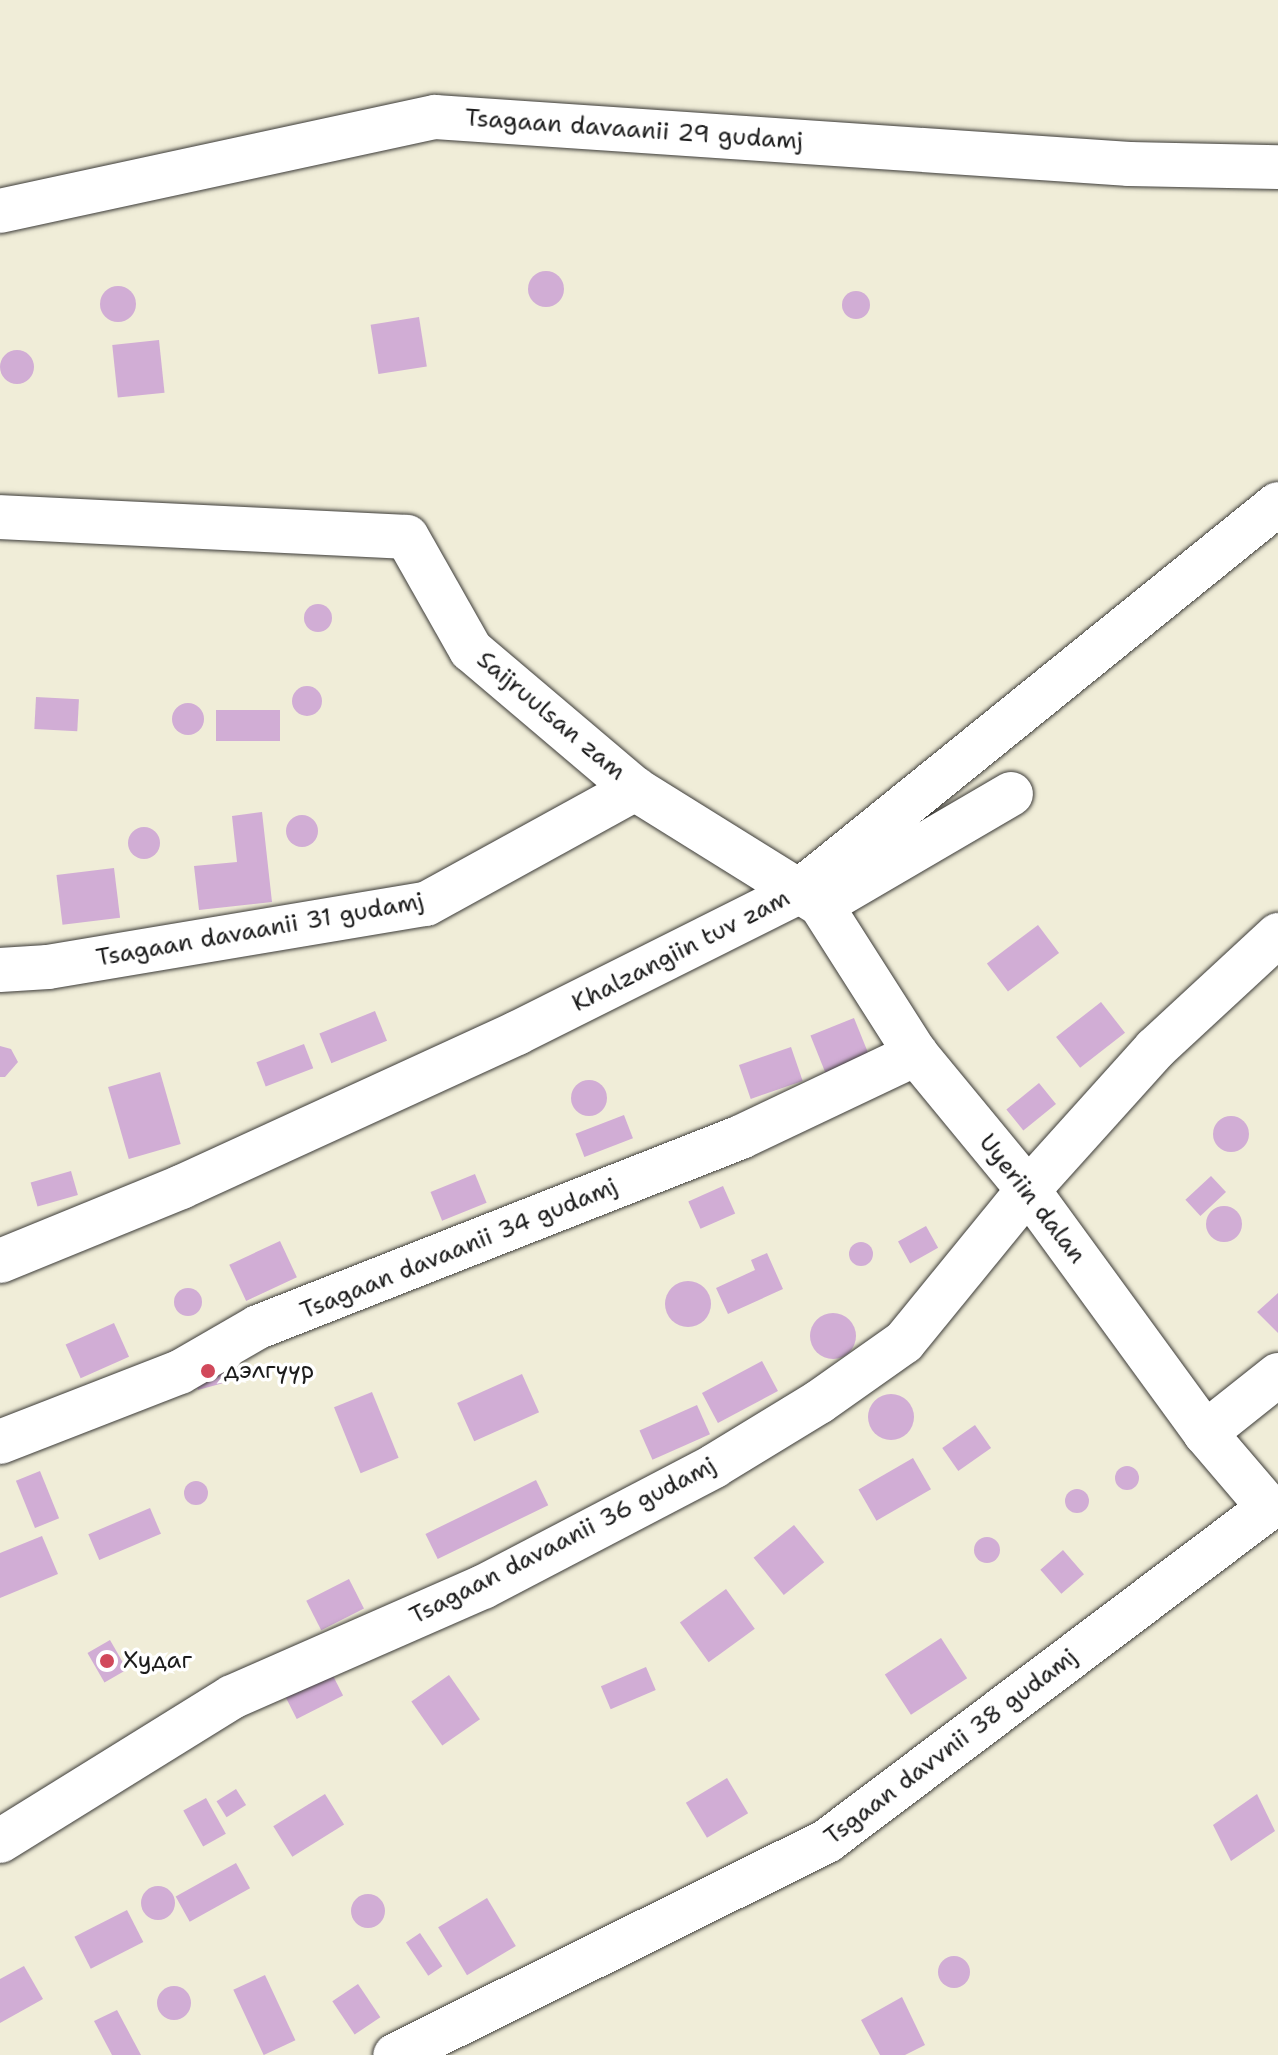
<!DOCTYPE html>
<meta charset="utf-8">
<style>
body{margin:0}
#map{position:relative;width:1278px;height:2055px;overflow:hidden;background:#f0edd8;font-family:"Shantell Sans",sans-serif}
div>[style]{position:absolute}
.building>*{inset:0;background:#d1add5;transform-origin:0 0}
.round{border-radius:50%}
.roads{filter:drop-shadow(0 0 2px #3c3b38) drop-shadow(0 0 2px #3c3b38)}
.minor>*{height:44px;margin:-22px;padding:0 22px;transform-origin:22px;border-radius:22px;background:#fff}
.tertiary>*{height:44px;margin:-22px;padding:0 22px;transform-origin:22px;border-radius:22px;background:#fff}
.dots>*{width:22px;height:22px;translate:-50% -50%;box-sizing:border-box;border:4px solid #fff;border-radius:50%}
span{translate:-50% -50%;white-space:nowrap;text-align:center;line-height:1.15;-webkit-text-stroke:7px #fff;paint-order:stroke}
.street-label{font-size:24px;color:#1c1c1c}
.poi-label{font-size:24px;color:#1c1c1c}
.left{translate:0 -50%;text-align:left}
</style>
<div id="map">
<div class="building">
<i class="round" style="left:528px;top:271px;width:36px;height:36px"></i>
<i class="round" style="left:100px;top:286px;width:36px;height:36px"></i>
<i class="round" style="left:842px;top:291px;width:28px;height:28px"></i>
<i style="left:419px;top:317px;width:50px;height:49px;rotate:81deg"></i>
<i style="left:159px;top:340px;width:53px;height:47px;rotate:84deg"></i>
<i class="round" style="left:0;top:350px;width:34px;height:34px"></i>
<i class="round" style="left:304px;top:604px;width:28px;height:28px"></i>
<i class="round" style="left:292px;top:686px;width:30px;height:30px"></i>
<i style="left:36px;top:697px;width:43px;height:32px;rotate:3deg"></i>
<i class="round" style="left:172px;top:703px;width:32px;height:32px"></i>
<i style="left:280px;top:710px;width:31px;height:64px;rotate:90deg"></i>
<i style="clip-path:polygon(262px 812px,272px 902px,199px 910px,194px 866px,237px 862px,232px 816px)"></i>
<i class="round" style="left:286px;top:815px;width:32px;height:32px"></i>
<i class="round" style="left:128px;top:827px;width:32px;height:32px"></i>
<i style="left:114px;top:868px;width:50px;height:58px;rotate:83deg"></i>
<i style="left:1038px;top:925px;width:35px;height:64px;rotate:53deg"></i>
<i style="left:1101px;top:1002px;width:39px;height:57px;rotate:52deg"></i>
<i style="left:375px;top:1011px;width:32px;height:60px;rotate:68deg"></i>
<i style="left:854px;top:1018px;width:40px;height:47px;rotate:68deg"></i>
<i style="left:304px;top:1044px;width:26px;height:51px;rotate:69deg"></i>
<i style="clip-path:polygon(0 1046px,11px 1049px,18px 1062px,5px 1077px,0 1077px)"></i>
<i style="left:791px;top:1047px;width:36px;height:55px;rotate:71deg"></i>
<i style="left:160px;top:1072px;width:75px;height:54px;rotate:74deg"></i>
<i class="round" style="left:571px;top:1080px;width:36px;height:36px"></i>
<i style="left:1039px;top:1083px;width:27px;height:42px;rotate:51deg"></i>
<i style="left:624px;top:1115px;width:25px;height:52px;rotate:69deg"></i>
<i class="round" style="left:1213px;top:1116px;width:36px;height:36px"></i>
<i style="left:71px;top:1171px;width:25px;height:42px;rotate:74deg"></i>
<i style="left:475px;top:1174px;width:31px;height:48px;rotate:68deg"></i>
<i style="left:1211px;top:1176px;width:22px;height:35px;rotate:47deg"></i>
<i style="left:723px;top:1186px;width:30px;height:38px;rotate:66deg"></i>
<i class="round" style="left:1206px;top:1206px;width:36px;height:36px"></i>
<i style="left:926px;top:1226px;width:25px;height:32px;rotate:61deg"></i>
<i style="left:280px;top:1241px;width:40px;height:56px;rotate:65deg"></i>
<i class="round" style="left:849px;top:1242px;width:24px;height:24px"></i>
<i style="clip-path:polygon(767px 1253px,783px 1289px,728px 1314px,716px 1288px,755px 1270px,751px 1260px)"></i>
<i class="round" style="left:665px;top:1281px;width:46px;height:46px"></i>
<i class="round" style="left:174px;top:1288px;width:28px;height:28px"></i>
<i style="clip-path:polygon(1278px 1293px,1278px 1333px,1257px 1312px)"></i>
<i class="round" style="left:810px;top:1313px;width:46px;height:46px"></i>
<i style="left:114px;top:1323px;width:37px;height:53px;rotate:66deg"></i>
<i style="clip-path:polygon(216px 1341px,227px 1382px,198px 1390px,187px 1355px)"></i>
<i style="left:762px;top:1361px;width:34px;height:68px;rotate:62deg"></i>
<i style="left:522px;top:1374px;width:42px;height:71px;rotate:66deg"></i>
<i style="left:372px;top:1392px;width:71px;height:41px;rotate:68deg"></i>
<i class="round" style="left:868px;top:1394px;width:46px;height:46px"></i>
<i style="left:697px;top:1405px;width:32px;height:63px;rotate:66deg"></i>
<i style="left:975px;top:1425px;width:28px;height:40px;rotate:55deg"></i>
<i style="left:913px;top:1458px;width:36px;height:63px;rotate:60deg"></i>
<i class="round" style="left:1115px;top:1466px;width:24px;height:24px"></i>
<i style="left:40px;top:1471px;width:51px;height:26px;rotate:68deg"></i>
<i style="left:536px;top:1480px;width:28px;height:123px;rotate:64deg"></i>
<i class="round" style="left:184px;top:1481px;width:24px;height:24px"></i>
<i class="round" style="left:1065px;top:1489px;width:24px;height:24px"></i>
<i style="left:150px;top:1508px;width:28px;height:67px;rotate:67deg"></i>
<i style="left:794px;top:1525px;width:48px;height:52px;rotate:51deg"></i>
<i style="clip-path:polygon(42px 1536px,58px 1574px,0 1598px,0 1553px)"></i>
<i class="round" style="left:974px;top:1537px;width:26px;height:26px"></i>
<i style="left:1063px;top:1550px;width:32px;height:30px;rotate:49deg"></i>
<i style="left:349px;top:1579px;width:33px;height:48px;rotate:63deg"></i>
<i style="left:726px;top:1589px;width:49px;height:57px;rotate:54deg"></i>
<i style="left:941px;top:1638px;width:48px;height:67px;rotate:57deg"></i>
<i style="left:110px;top:1640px;width:34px;height:26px;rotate:60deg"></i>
<i style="left:324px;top:1658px;width:42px;height:52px;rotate:63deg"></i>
<i style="left:646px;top:1667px;width:25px;height:49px;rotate:67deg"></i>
<i style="left:449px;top:1675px;width:54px;height:46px;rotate:55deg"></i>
<i style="left:727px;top:1778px;width:41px;height:48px;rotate:59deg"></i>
<i style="left:236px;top:1789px;width:19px;height:23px;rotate:58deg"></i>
<i style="left:325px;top:1794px;width:36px;height:61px;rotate:58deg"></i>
<i style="clip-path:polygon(1257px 1794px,1275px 1831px,1231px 1861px,1213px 1825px)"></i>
<i style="left:206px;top:1798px;width:41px;height:26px;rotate:61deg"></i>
<i style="left:236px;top:1863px;width:29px;height:69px;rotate:61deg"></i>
<i class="round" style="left:141px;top:1886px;width:34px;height:34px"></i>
<i class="round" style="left:351px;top:1894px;width:34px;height:34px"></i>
<i style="left:487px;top:1898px;width:56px;height:57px;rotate:59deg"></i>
<i style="left:127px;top:1910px;width:36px;height:59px;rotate:63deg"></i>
<i style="left:420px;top:1933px;width:40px;height:17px;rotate:56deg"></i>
<i class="round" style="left:938px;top:1956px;width:32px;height:32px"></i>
<i style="clip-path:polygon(24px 1966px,43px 1999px,0 2023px,0 1979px)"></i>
<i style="left:265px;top:1975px;width:72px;height:35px;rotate:65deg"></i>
<i style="left:358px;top:1984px;width:40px;height:31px;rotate:56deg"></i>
<i class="round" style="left:157px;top:1986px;width:34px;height:34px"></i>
<i style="clip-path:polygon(902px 1997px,925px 2045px,905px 2055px,880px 2055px,861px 2020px)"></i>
<i style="clip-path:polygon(117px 2010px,141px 2055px,112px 2055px,94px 2021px)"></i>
</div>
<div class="roads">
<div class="minor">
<i style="left:0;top:211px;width:445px;rotate:-12.2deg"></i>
<i style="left:435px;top:117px;width:696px;rotate:3.87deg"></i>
<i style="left:1129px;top:164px;width:149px;rotate:1.2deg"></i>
<i style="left:0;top:517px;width:407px;rotate:2.8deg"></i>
<i style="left:407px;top:537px;width:130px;rotate:60.5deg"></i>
<i style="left:471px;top:650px;width:215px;rotate:40.3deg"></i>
<i style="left:635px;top:789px;width:219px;rotate:31.9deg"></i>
<i style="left:821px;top:905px;width:177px;rotate:57.5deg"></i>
<i style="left:916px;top:1054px;width:176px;rotate:50.5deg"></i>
<i style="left:1028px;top:1190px;width:301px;rotate:53.9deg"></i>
<i style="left:1205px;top:1433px;width:99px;rotate:49.5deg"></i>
<i style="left:1269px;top:1508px;width:553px;rotate:143.01deg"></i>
<i style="left:827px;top:1841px;width:482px;rotate:153.6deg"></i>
<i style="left:821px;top:905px;width:220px;rotate:-30.3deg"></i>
<i style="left:0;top:970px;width:48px;rotate:-3.6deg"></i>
<i style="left:48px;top:967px;width:383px;rotate:-9.5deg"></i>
<i style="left:426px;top:904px;width:239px;rotate:-28.8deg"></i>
<i style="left:1205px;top:1433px;width:93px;rotate:-38.5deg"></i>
<i style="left:0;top:1442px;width:193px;rotate:-21.3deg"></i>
<i style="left:180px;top:1372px;width:90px;rotate:-30deg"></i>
<i style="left:258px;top:1327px;width:519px;rotate:-21.47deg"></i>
<i style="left:741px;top:1137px;width:194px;rotate:-25.4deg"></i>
<i style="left:0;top:1841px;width:273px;rotate:-31.8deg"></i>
<i style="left:232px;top:1697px;width:274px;rotate:-23.7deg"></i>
<i style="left:483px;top:1587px;width:261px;rotate:-27.6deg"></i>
<i style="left:714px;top:1466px;width:123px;rotate:-31.4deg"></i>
<i style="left:819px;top:1402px;width:104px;rotate:-35.2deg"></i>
<i style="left:904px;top:1342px;width:196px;rotate:-50.8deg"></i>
<i style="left:1028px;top:1190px;width:190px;rotate:-48deg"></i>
<i style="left:1155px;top:1049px;width:168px;rotate:-42.8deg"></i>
</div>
<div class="tertiary">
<i style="left:0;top:1261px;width:196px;rotate:-22.2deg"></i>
<i style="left:181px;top:1187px;width:370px;rotate:-24.6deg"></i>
<i style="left:517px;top:1033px;width:314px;rotate:-26.6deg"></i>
<i style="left:798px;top:892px;width:617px;rotate:-38.95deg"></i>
</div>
</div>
<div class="dots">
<i style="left:208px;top:1371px;background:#d1495b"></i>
<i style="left:107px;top:1661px;background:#d1495b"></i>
</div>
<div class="street-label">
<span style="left:634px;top:130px;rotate:4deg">Tsagaan davaanii 29 gudamj</span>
<span style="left:551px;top:716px;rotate:40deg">Saijruulsan zam</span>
<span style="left:260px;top:930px;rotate:-10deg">Tsagaan davaanii 31 gudamj</span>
<span style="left:681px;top:951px;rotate:-27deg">Khalzangiin tuv zam</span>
<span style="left:1032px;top:1199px;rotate:52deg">Uyeriin dalan</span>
<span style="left:459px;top:1249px;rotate:-22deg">Tsagaan davaanii 34 gudamj</span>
<span style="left:563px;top:1541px;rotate:-27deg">Tsagaan davaanii 36 gudamj</span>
<span style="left:951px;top:1747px;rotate:-37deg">Tsgaan davvnii 38 gudamj</span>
</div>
<div class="poi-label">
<span class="left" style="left:224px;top:1371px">дэлгүүр</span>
<span class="left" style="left:123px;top:1661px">Худаг</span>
</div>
</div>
